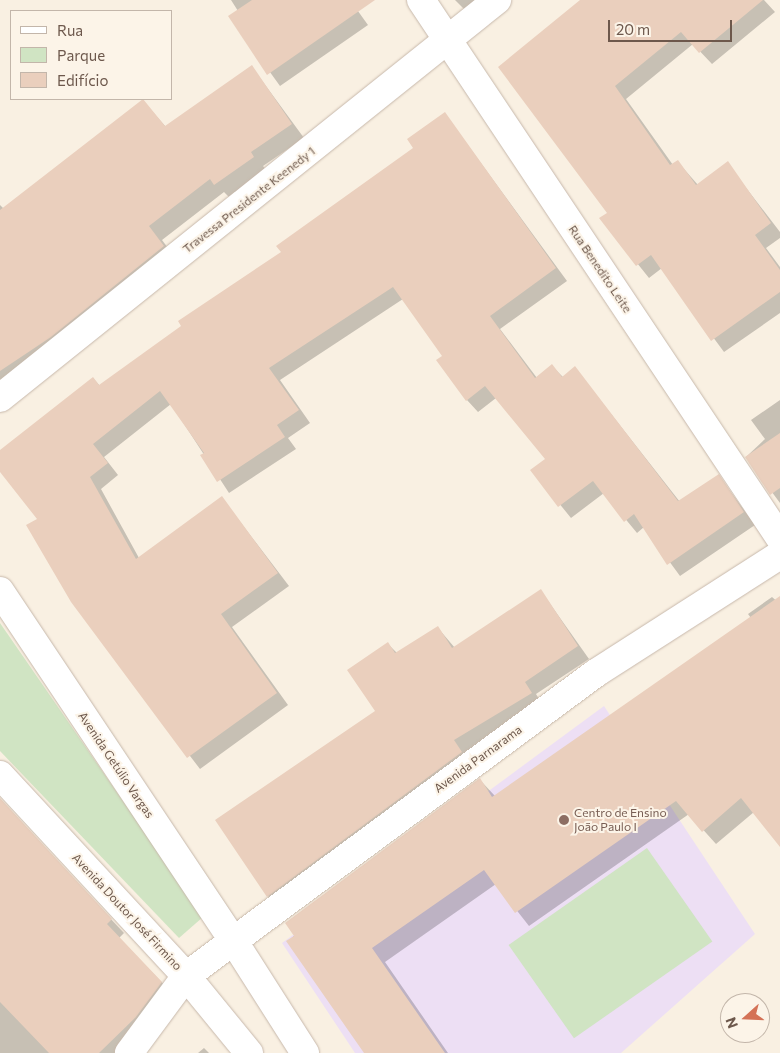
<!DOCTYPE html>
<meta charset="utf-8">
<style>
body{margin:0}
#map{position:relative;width:780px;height:1053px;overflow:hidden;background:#f9f0e2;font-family:Commissioner,sans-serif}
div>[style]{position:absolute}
.education>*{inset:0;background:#eddff4}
.green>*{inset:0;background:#d0e4c3;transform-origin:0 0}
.shadow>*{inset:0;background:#0003}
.building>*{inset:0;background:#eacfbd}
.roads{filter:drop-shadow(0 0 1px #c7b8ab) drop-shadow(0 0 1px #c7b8ab)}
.street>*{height:28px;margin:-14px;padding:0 14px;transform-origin:14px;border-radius:14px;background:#fff}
.secondary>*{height:28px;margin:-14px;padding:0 14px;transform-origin:14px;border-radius:14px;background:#fff}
.dots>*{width:14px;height:14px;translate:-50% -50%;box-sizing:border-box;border:2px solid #fcf4e8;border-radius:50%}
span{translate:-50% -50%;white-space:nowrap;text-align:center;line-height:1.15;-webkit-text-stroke:4px #fcf4e8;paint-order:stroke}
.street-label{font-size:12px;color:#6d584c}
.education-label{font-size:12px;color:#785e54}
.left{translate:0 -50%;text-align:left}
.legend{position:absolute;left:10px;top:10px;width:162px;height:90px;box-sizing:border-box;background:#fcf4e8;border:1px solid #c3b6aa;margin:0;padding:6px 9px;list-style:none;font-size:15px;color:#6d584c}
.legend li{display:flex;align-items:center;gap:10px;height:25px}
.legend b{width:25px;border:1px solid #c3b6aa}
.north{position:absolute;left:720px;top:993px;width:50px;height:50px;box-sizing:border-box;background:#fcf4e8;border:1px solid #c3b6aa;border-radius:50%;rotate:250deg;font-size:14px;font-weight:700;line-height:20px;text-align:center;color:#6d584c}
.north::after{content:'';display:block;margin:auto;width:18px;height:22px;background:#d47256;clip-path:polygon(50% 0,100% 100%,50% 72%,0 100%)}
.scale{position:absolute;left:608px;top:20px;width:124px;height:22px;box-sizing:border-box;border:2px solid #6d584c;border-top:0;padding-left:6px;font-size:15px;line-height:18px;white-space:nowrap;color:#6d584c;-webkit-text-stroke:4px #fcf4e8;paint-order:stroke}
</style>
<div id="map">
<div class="education">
<i style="clip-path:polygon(604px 706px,755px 934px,621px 1053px,355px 1053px,282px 943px)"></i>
</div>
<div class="green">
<i style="clip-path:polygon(0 623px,203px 917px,179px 938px,0 751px)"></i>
<i style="left:647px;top:848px;width:114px;height:169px;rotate:55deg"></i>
</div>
<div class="shadow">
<i style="clip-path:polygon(231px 0,350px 0,368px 25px,280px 86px,230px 17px,238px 11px)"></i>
<i style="clip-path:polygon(455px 0,483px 0,468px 13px)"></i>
<i style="clip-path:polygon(582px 0,764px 0,775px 12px,712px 64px,693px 44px,626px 99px,673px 165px,677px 161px,698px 185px,727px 163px,780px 232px,780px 238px,766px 248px,780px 267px,780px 313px,724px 352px,662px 268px,649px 278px,601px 218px,608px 213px)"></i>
<i style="clip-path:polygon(252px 67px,304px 138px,263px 166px,267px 171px,229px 197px,224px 192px,162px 240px,177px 260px,0 394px,0 205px,4px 209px,143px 101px,166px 127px)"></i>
<i style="clip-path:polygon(445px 114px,567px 281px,500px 329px,537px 378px,552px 366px,564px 378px,575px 368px,680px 502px,719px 476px,755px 525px,680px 576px,644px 527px,637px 533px,604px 493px,571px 518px,532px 470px,546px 459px,496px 398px,478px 412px,467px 400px,444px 356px,403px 299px,280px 380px,310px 423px,288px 438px,296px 449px,229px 493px,171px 404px,104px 457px,118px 475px,101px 489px,139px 558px,222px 498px,289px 586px,232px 627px,288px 705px,200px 769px,72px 602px,39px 519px,0 470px,0 452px,93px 378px,100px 386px,283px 253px,415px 149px)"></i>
<i style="clip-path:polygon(780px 400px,780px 503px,746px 457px,765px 439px,751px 420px)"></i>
<i style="clip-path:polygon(541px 591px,589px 659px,536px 694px,543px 706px,465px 752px,474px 765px,280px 908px,268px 896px,377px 712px,388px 644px,397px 653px,438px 628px,455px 648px)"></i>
<i style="clip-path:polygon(772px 597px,780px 604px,780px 845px,754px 812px,716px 844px,689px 814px,529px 926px,496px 884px,385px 962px,448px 1053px,366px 1053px,288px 941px,480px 780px,495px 796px,751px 618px,748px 614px)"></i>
<i style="clip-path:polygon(0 801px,124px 933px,119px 938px,174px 995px,125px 1053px,0 1053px)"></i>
<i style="clip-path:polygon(204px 1048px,209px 1053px,198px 1053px)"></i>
</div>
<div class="building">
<i style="clip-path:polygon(252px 0,375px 0,267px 75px,228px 16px)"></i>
<i style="clip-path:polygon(580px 0,763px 0,699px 53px,681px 32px,615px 86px,670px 165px,678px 160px,696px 185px,728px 161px,771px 223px,755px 235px,780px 270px,780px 292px,711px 341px,651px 255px,636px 266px,599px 218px,607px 213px,498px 67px)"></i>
<i style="clip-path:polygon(252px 65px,292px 124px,251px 152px,254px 157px,214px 185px,210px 179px,149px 226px,164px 246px,51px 337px,0 371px,0 210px,143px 99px,165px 126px)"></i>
<i style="clip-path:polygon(445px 112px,556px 268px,490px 316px,535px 378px,552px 364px,562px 377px,575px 366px,678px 501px,719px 474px,744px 512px,667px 565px,634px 514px,624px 522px,593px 481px,558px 507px,530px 470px,545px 459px,485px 386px,466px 401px,436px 360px,442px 356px,393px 287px,269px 368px,299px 410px,277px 425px,285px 437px,217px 482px,200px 455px,204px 453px,160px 391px,93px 444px,108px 463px,90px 477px,136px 559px,222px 496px,278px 573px,221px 614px,277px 693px,187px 758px,71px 602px,26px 525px,37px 519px,0 472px,0 450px,93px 377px,99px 385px,181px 326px,178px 321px,281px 252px,276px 246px,413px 148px,407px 139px)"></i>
<i style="clip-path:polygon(780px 433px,780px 488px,770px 495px,745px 457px)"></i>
<i style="clip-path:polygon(541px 589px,578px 646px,525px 682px,532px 693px,454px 740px,462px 752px,267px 897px,215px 820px,375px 711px,347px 670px,388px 642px,395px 653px,438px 626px,452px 648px)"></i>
<i style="clip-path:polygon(780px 596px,780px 847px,741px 798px,702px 832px,676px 801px,515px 913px,484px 870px,372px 948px,445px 1053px,364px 1053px,286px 941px,294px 936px,285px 923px,480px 778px,492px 797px)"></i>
<i style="clip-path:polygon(0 798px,112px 919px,107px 924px,162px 982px,136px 1017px,99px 1053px,49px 1053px,0 1002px)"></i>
</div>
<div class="roads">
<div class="street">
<i style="left:421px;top:0;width:647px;rotate:56.29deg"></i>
<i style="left:0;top:398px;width:637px;rotate:-38.69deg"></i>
<i style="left:0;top:591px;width:420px;rotate:56.3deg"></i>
<i style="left:0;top:775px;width:274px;rotate:47.2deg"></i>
<i style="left:186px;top:976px;width:96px;rotate:126.5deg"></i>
</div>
<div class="secondary">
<i style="left:233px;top:940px;width:134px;rotate:57.5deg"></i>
<i style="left:249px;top:1053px;width:99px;rotate:-129.3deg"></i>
<i style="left:186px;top:976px;width:510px;rotate:-36.47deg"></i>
<i style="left:596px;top:673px;width:219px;rotate:-32.7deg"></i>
</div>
</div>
<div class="dots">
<i style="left:564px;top:820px;background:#8d6e63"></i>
</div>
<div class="street-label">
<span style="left:249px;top:200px;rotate:-38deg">Travessa Presidente Keenedy 1</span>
<span style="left:600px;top:269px;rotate:56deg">Rua Benedito Leite</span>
<span style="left:478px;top:759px;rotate:-36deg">Avenida Parnarama</span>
<span style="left:116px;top:765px;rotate:56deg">Avenida Getúlio Vargas</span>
<span style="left:127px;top:912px;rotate:47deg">Avenida Doutor José Firmino</span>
</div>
<div class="education-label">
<span class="left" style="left:574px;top:820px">Centro de Ensino<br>João Paulo I</span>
</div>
<ul class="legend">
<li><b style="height:6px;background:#fff"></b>Rua</li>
<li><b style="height:14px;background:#d0e4c3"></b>Parque</li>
<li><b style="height:14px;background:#eacfbd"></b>Edifício</li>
</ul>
<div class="north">N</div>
<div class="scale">20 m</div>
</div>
